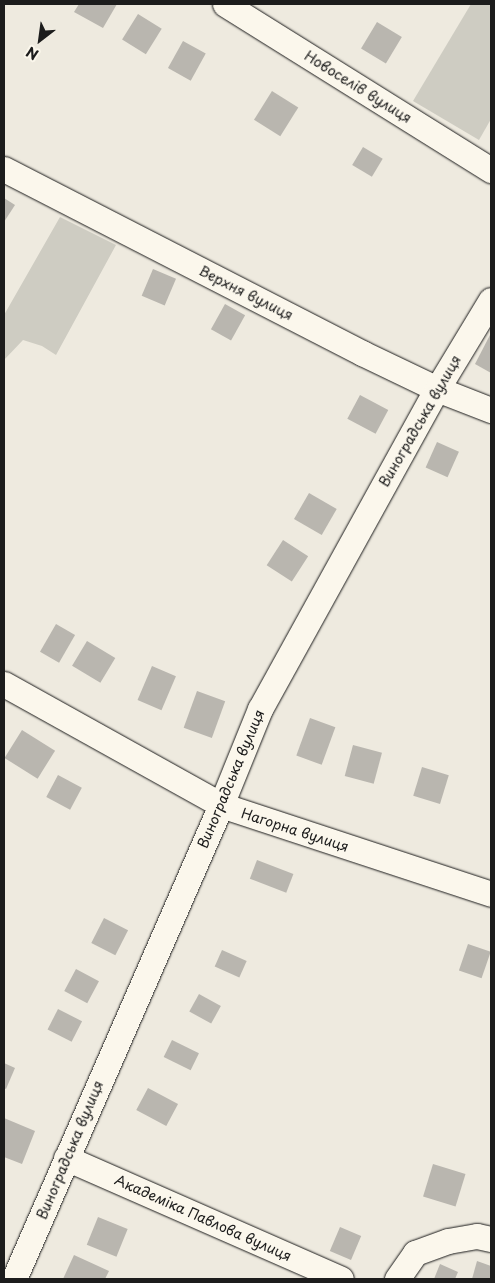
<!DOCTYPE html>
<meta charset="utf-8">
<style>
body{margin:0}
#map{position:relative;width:495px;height:1283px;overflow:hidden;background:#eeeadf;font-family:"Playpen Sans",sans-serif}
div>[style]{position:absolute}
.green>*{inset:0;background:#ceccc2}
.building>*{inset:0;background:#b9b6af;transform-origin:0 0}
.roads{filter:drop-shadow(0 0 1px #1c1c1c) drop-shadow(0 0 1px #1c1c1c)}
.street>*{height:25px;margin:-12.5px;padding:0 12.5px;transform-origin:12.5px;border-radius:12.5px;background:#fbf7ec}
span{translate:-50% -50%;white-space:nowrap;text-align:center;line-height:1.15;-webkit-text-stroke:4.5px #fbf7ec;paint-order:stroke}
.street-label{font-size:14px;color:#1c1c1c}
.frame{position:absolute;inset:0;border:5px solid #1c1c1c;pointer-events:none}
.north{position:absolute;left:15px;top:15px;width:50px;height:50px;-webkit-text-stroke:4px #fbf7ec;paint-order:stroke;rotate:210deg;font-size:14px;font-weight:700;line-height:20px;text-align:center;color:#1c1c1c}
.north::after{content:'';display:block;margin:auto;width:18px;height:22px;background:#1c1c1c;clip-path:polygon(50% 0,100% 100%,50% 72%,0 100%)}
</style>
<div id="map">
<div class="green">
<i style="clip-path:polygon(471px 4px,491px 4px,491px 119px,479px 140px,413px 101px)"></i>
<i style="clip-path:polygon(60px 217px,116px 245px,56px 355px,42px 346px,23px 340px,4px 360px,4px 315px)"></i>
</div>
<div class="building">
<i style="clip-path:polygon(79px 4px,117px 4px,103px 28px,74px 12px)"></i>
<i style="left:138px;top:14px;width:28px;height:30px;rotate:32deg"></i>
<i style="left:377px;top:22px;width:29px;height:31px;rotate:31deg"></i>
<i style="left:183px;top:41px;width:26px;height:31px;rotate:29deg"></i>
<i style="left:272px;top:91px;width:31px;height:34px;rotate:32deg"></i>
<i style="left:363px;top:147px;width:23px;height:21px;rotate:31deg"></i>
<i style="clip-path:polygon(4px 198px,15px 205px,4px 222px)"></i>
<i style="left:153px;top:269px;width:25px;height:29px;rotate:23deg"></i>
<i style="left:225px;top:304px;width:23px;height:29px;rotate:29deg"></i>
<i style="clip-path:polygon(491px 333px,491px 373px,475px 364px)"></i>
<i style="left:360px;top:395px;width:32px;height:27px;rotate:28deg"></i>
<i style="left:437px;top:442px;width:24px;height:28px;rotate:24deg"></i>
<i style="left:309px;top:493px;width:32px;height:30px;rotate:30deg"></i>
<i style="left:283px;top:540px;width:30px;height:30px;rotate:33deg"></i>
<i style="left:56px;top:624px;width:22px;height:32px;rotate:30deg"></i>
<i style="left:87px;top:641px;width:33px;height:29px;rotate:31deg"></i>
<i style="left:152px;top:666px;width:26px;height:37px;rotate:23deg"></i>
<i style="left:197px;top:691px;width:30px;height:39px;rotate:20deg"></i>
<i style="left:310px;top:718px;width:27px;height:40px;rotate:20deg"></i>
<i style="left:22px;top:730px;width:39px;height:33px;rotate:32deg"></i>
<i style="left:353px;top:745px;width:30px;height:32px;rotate:15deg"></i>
<i style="left:422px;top:767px;width:28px;height:30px;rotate:17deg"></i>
<i style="left:58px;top:775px;width:27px;height:25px;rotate:28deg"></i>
<i style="left:257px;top:860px;width:39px;height:20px;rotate:21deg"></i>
<i style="left:104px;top:918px;width:27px;height:28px;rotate:27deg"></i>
<i style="left:468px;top:944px;width:24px;height:28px;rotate:19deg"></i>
<i style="left:222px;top:950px;width:27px;height:18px;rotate:24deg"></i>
<i style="left:76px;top:969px;width:26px;height:25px;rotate:28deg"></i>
<i style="left:199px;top:994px;width:25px;height:20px;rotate:29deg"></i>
<i style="left:58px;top:1009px;width:27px;height:23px;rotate:27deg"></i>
<i style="left:172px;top:1040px;width:30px;height:19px;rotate:26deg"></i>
<i style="clip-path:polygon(4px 1063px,15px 1068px,6px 1089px,4px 1088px)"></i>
<i style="left:148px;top:1088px;width:34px;height:25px;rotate:28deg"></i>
<i style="clip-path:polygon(4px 1118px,35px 1131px,22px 1164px,4px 1157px)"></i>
<i style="left:433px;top:1164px;width:34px;height:34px;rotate:17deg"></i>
<i style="left:98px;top:1217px;width:32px;height:30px;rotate:22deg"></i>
<i style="left:340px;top:1227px;width:23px;height:26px;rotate:23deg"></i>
<i style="clip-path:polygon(74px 1255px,109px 1271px,105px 1279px,63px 1279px)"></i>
<i style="clip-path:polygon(477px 1261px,491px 1266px,491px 1279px,472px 1279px)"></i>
<i style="clip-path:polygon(440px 1264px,458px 1272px,455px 1279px,434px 1279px)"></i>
</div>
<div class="roads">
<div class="street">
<i style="left:225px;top:4px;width:314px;rotate:32deg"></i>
<i style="left:4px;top:169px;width:403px;rotate:27.2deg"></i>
<i style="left:362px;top:353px;width:83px;rotate:25.6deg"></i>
<i style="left:437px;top:389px;width:58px;rotate:21.3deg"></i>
<i style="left:4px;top:684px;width:248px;rotate:29.1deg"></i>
<i style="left:221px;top:805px;width:284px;rotate:18.2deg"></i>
<i style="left:66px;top:1158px;width:300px;rotate:23.7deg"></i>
<i style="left:14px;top:1279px;width:517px;rotate:-66.41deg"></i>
<i style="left:221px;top:805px;width:104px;rotate:-67.9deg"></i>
<i style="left:260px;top:709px;width:366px;rotate:-61.1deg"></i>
<i style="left:437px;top:389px;width:104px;rotate:-58.8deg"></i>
<i style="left:397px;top:1279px;width:32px;rotate:-55deg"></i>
<i style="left:415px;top:1253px;width:35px;rotate:-20deg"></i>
<i style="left:448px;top:1241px;width:29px;rotate:-10deg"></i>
<i style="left:477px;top:1236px;width:14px;rotate:12deg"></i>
</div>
</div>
<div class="street-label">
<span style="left:358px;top:87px;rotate:32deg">Новоселів вулиця</span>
<span style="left:246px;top:293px;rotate:27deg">Верхня вулиця</span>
<span style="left:420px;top:421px;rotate:-60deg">Виноградська вулиця</span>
<span style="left:231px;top:779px;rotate:-67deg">Виноградська вулиця</span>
<span style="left:295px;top:830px;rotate:18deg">Нагорна вулиця</span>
<span style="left:70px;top:1150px;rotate:-67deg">Виноградська вулиця</span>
<span style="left:203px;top:1218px;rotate:24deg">Академіка Павлова вулиця</span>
</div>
<div class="frame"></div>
<div class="north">N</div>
</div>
